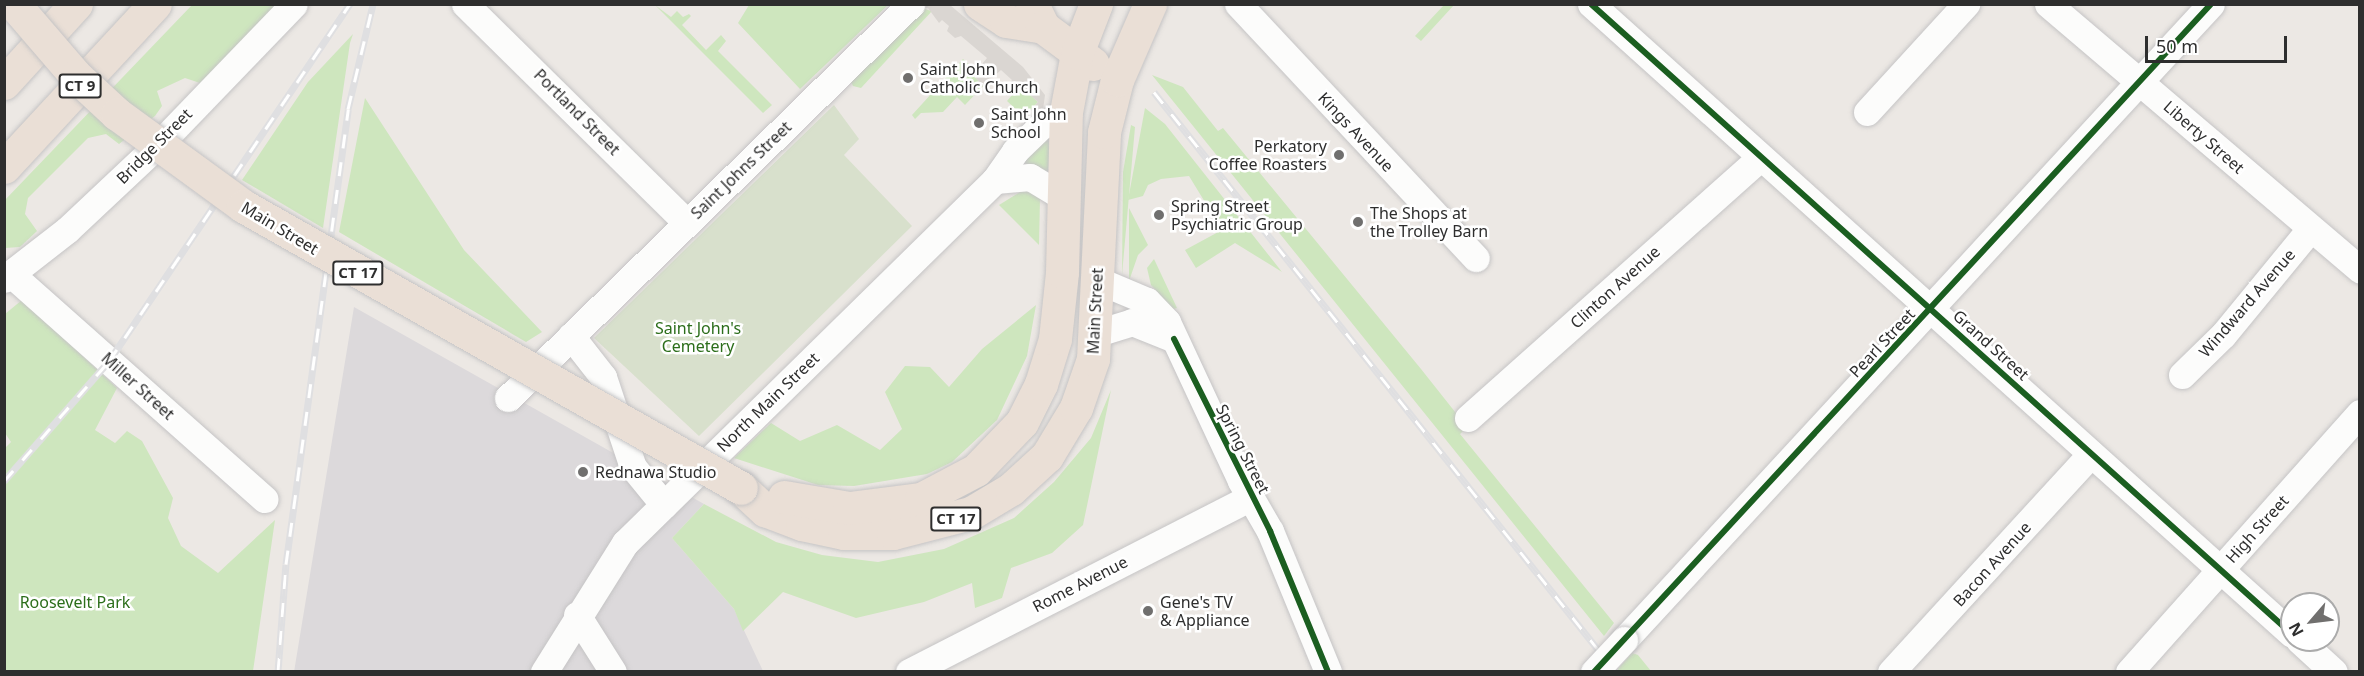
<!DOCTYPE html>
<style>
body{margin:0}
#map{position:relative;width:2364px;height:676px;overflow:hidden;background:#ece8e4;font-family:"Noto Sans",sans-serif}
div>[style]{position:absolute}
.industrial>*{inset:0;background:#dcd9db}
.green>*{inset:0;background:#cee6be}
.cemetery>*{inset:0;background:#d8e0cc}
.plaza>*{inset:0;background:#dad6d2}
.roads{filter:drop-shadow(0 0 2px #c5c4c5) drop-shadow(0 0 2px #c5c4c5)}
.minor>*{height:27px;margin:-13.5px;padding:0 13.5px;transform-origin:13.5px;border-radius:13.5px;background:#fcfcfb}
.highway>*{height:33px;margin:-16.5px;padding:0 16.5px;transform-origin:16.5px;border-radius:16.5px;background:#eadfd6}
.rail>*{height:7px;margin-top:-3.5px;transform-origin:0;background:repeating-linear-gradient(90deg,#fff 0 14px,#dfdfe1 0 28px);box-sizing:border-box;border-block:2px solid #dfdfe1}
.bridges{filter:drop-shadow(0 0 2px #c5c4c5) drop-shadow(0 0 2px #c5c4c5)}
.minor-bridge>*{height:27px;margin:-13.5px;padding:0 13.5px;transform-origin:13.5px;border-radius:13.5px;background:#fcfcfb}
.highway-bridge>*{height:33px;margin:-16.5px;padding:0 16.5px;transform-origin:16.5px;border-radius:16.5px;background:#eadfd6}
.cycleway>*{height:6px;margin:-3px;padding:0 3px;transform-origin:3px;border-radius:3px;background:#1b5e20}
.dots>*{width:16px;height:16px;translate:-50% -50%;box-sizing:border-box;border:3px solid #fff;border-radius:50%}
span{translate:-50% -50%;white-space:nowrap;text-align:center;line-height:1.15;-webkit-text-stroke:5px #fff;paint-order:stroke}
.shield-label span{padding:2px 4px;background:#fff;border:2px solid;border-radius:4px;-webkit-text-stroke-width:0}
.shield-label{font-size:15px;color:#2e2e2e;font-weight:700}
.poi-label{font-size:16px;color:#2e2e2e}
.left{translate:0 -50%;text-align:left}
.right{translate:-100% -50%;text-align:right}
.street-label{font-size:16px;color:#2e2e2e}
.park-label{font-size:16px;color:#2c6e1b}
.frame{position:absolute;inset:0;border:6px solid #2e2e2e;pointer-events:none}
.north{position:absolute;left:2280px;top:592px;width:60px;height:60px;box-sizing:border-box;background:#fff;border:2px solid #ababab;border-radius:50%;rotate:242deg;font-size:16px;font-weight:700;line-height:24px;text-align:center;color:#2e2e2e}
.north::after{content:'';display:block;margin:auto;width:21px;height:27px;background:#706f6e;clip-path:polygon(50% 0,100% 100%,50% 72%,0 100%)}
.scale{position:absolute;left:2145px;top:36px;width:142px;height:27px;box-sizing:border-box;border:3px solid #2e2e2e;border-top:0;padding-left:8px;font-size:18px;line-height:21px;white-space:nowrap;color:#2e2e2e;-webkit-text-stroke:4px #fff;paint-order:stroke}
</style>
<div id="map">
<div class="industrial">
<i style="clip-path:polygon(354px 307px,704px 504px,672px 538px,734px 609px,763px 671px,294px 672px)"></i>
</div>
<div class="green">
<i style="clip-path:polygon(192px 5px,287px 5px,200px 83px,185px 78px,157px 91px,162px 106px,155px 116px,119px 144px,106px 134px,88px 138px,28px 198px,25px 214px,37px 231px,20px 247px,5px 248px,4px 201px)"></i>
<i style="clip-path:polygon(655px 5px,671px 17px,677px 11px,683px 17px,689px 14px,691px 16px,682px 25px,706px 50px,721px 35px,726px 41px,718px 51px,772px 105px,763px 113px)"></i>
<i style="clip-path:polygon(749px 5px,749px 4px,888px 5px,800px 89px,738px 23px)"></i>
<i style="clip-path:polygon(1444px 5px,1454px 5px,1421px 41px,1415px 36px)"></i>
<i style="clip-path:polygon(920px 8px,932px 11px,861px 88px,853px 86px,849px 78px)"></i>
<i style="clip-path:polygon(353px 34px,350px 43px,323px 228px,242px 180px,308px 82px)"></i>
<i style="clip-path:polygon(963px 59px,973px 68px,982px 65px,973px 75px,983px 86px,965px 105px,957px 97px,943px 112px,921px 113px,915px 119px,912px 115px)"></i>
<i style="clip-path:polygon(1152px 75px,1183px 87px,1218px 131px,1223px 128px,1421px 369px,1467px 427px,1460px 434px,1614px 623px,1604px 636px)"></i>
<i style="clip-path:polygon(1020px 86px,1038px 102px,1020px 121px,1020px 113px,1007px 101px)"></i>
<i style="clip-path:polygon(365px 98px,464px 250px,542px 332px,526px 342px,339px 232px)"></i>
<i style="clip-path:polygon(1145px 108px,1165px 124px,1282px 272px,1235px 243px,1196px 268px,1185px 250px,1222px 230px,1189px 176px,1161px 179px,1148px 185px,1143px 196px,1128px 200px)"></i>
<i style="clip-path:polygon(1131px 125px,1135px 127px,1122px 275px,1123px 172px)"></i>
<i style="clip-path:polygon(1049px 134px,1049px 172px,1013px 164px)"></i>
<i style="clip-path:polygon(1025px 189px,1040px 198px,1039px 245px,999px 205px)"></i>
<i style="clip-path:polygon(1129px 208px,1148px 245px,1138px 255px,1129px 281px)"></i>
<i style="clip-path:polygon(1154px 259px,1177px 308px,1173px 309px,1151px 285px,1147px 268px)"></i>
<i style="clip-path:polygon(22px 300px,117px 388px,95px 430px,115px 443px,127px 431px,142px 441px,173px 498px,168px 518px,181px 546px,218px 573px,275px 520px,253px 671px,5px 671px,4px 449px,11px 442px,5px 433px,5px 314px)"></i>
<i style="clip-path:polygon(1036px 305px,1027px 356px,997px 420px,952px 462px,927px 474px,854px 486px,818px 485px,734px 458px,771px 423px,800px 441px,837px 425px,880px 450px,902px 429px,885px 392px,905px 366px,930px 367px,949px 387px,982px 349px)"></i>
<i style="clip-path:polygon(1111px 390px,1083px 525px,1052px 553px,1011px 568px,1002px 598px,975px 608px,972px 583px,924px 602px,856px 618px,783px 592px,743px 631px,734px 609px,672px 538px,704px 504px,776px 542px,822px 555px,878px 562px,944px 549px,1014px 518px,1054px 482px,1091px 438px)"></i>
<i style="clip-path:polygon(1632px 653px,1638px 655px,1651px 671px,1616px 671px)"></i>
</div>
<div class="cemetery">
<i style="clip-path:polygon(834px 105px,859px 139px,844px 155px,912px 226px,699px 436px,594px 338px)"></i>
</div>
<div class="plaza">
<i style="clip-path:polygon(924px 5px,950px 5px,1023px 67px,1045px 95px,1043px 110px,1036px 116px,1031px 110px,1038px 102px,1021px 87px,1012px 95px,1006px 89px,1012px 80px,1001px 70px,983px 86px,973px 75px,987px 58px,961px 36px,955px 38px,947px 31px,949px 26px,942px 20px,939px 23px,928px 8px,920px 8px)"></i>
</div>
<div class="roads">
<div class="minor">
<i style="left:465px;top:4px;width:312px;rotate:44.6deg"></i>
<i style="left:1238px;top:4px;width:348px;rotate:46.9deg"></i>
<i style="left:1591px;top:4px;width:942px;rotate:41.95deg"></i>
<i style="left:2048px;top:4px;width:410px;rotate:40.4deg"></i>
<i style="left:1867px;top:112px;width:147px;rotate:-47.5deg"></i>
<i style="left:995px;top:180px;width:35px;rotate:-5deg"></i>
<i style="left:1030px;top:177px;width:39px;rotate:31deg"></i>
<i style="left:11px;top:274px;width:339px;rotate:41.6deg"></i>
<i style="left:4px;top:279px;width:80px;rotate:-37.9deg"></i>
<i style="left:67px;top:230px;width:133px;rotate:-43.2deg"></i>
<i style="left:164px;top:139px;width:187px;rotate:-46.1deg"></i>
<i style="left:1097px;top:280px;width:54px;rotate:22.8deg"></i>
<i style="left:1147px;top:301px;width:29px;rotate:46deg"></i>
<i style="left:1167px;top:322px;width:175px;rotate:65deg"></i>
<i style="left:1241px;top:481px;width:58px;rotate:59.9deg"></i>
<i style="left:1270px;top:531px;width:152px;rotate:67.6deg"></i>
<i style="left:1097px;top:333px;width:37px;rotate:-17deg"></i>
<i style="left:1132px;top:322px;width:45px;rotate:22deg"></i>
<i style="left:571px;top:336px;width:52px;rotate:52deg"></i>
<i style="left:603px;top:377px;width:95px;rotate:71.6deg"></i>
<i style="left:633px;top:467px;width:49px;rotate:50.8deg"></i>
<i style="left:2182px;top:375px;width:57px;rotate:-44.3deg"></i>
<i style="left:2223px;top:335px;width:137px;rotate:-50.6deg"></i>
<i style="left:508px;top:398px;width:564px;rotate:-44.35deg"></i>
<i style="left:1468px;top:418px;width:392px;rotate:-41.7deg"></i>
<i style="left:577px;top:615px;width:67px;rotate:57.7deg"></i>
<i style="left:1624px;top:640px;width:865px;rotate:-47.29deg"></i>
<i style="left:2299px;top:640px;width:47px;rotate:42.4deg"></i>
<i style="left:544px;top:672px;width:152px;rotate:-57.9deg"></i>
<i style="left:625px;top:543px;width:518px;rotate:-44.45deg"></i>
<i style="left:995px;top:180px;width:35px;rotate:-55deg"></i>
<i style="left:1015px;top:151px;width:36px;rotate:-44deg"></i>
<i style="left:1041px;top:126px;width:29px;rotate:-29deg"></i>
<i style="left:909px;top:672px;width:384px;rotate:-27.1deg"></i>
<i style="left:1891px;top:672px;width:296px;rotate:-47.5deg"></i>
<i style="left:2129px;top:672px;width:347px;rotate:-48.3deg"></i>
</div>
<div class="highway">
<i style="left:980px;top:4px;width:31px;rotate:33deg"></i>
<i style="left:1006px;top:21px;width:37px;rotate:9deg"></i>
<i style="left:1032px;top:4px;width:25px;rotate:64deg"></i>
<i style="left:1043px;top:27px;width:62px;rotate:36.5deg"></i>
<i style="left:4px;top:83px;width:107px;rotate:-47.7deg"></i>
<i style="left:4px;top:167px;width:222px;rotate:-47.2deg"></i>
<i style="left:741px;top:488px;width:33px;rotate:43deg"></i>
<i style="left:765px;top:510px;width:40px;rotate:21deg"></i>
<i style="left:802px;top:524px;width:43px;rotate:12.1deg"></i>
<i style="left:844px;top:533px;width:49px"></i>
<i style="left:893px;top:533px;width:81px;rotate:-14.4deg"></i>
<i style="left:971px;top:513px;width:47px;rotate:-31deg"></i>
<i style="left:1011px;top:489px;width:49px;rotate:-42.5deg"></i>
<i style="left:1047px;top:456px;width:56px;rotate:-58.9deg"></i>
<i style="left:1076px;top:408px;width:52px;rotate:-70.9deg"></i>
<i style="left:1093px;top:359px;width:227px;rotate:-87.2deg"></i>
<i style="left:1104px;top:132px;width:54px;rotate:-76deg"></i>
<i style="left:1117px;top:80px;width:83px;rotate:-66.5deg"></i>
<i style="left:784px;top:497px;width:66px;rotate:9.6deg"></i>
<i style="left:849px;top:508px;width:73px;rotate:-7.1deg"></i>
<i style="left:921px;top:499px;width:62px;rotate:-27.8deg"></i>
<i style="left:976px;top:470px;width:66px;rotate:-46.2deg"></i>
<i style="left:1022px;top:422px;width:42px;rotate:-63.4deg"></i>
<i style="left:1041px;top:384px;width:47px;rotate:-72.7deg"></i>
<i style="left:1055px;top:339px;width:67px;rotate:-84deg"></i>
<i style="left:1062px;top:272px;width:160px;rotate:-88.6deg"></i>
<i style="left:1066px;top:112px;width:60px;rotate:-79.4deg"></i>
<i style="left:1077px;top:53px;width:53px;rotate:-68.8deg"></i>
</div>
</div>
<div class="rail">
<i style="left:1154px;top:92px;width:742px;rotate:51.46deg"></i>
<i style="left:4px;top:481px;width:159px;rotate:-48.8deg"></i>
<i style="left:109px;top:361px;width:431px;rotate:-56deg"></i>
<i style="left:278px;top:672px;width:108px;rotate:-85.8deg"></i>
<i style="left:286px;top:564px;width:459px;rotate:-82.2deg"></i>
<i style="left:348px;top:109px;width:108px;rotate:-76.6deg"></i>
</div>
<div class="bridges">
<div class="minor-bridge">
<i style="left:1594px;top:672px;width:44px;rotate:-46.8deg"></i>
</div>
<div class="highway-bridge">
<i style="left:14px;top:4px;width:95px;rotate:49.3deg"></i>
<i style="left:76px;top:76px;width:56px;rotate:42.8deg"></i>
<i style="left:117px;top:114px;width:156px;rotate:36.1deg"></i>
<i style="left:243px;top:206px;width:572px;rotate:29.52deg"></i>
</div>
</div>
<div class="cycleway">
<i style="left:1591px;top:4px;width:942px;rotate:41.95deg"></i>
<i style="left:1174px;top:339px;width:215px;rotate:63.4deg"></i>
<i style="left:1270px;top:531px;width:152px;rotate:67.6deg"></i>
<i style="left:1594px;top:672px;width:909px;rotate:-47.27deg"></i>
</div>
<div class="dots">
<i style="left:908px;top:78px;background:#706f6e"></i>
<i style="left:979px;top:123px;background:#706f6e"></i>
<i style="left:1339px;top:155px;background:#706f6e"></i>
<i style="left:1159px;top:215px;background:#706f6e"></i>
<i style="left:1358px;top:222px;background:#706f6e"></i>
<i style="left:583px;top:472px;background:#706f6e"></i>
<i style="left:1148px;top:611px;background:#706f6e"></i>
</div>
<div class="shield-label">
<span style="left:80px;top:86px">CT 9</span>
<span style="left:358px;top:273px">CT 17</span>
<span style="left:956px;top:519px">CT 17</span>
</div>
<div class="poi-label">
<span class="left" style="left:920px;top:78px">Saint John<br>Catholic Church</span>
<span class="left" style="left:991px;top:123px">Saint John<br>School</span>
<span class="right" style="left:1327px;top:155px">Perkatory<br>Coffee Roasters</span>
<span class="left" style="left:1171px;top:215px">Spring Street<br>Psychiatric Group</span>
<span class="left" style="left:1370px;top:222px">The Shops at<br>the Trolley Barn</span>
<span class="left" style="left:595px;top:472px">Rednawa Studio</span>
<span class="left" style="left:1160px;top:611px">Gene's TV<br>&amp; Appliance</span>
</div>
<div class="street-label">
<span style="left:577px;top:112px;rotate:45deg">Portland Street</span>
<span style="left:1356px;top:132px;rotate:47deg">Kings Avenue</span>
<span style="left:2204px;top:137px;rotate:41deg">Liberty Street</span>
<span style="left:154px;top:146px;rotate:-45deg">Bridge Street</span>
<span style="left:741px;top:170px;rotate:-44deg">Saint Johns Street</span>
<span style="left:280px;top:228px;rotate:31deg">Main Street</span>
<span style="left:1615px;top:287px;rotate:-42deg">Clinton Avenue</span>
<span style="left:2247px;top:303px;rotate:-49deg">Windward Avenue</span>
<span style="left:1095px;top:311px;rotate:-87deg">Main Street</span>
<span style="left:1882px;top:343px;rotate:-47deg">Pearl Street</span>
<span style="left:1991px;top:345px;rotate:42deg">Grand Street</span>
<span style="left:138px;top:386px;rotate:42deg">Miller Street</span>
<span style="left:768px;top:402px;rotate:-44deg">North Main Street</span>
<span style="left:1243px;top:449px;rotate:63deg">Spring Street</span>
<span style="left:2257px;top:529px;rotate:-48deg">High Street</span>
<span style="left:1992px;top:564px;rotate:-48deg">Bacon Avenue</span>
<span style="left:1080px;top:584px;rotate:-27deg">Rome Avenue</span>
</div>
<div class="park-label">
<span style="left:698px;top:337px">Saint John's<br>Cemetery</span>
<span style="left:75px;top:602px">Roosevelt Park</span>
</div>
<div class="frame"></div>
<div class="north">N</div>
<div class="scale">50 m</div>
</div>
